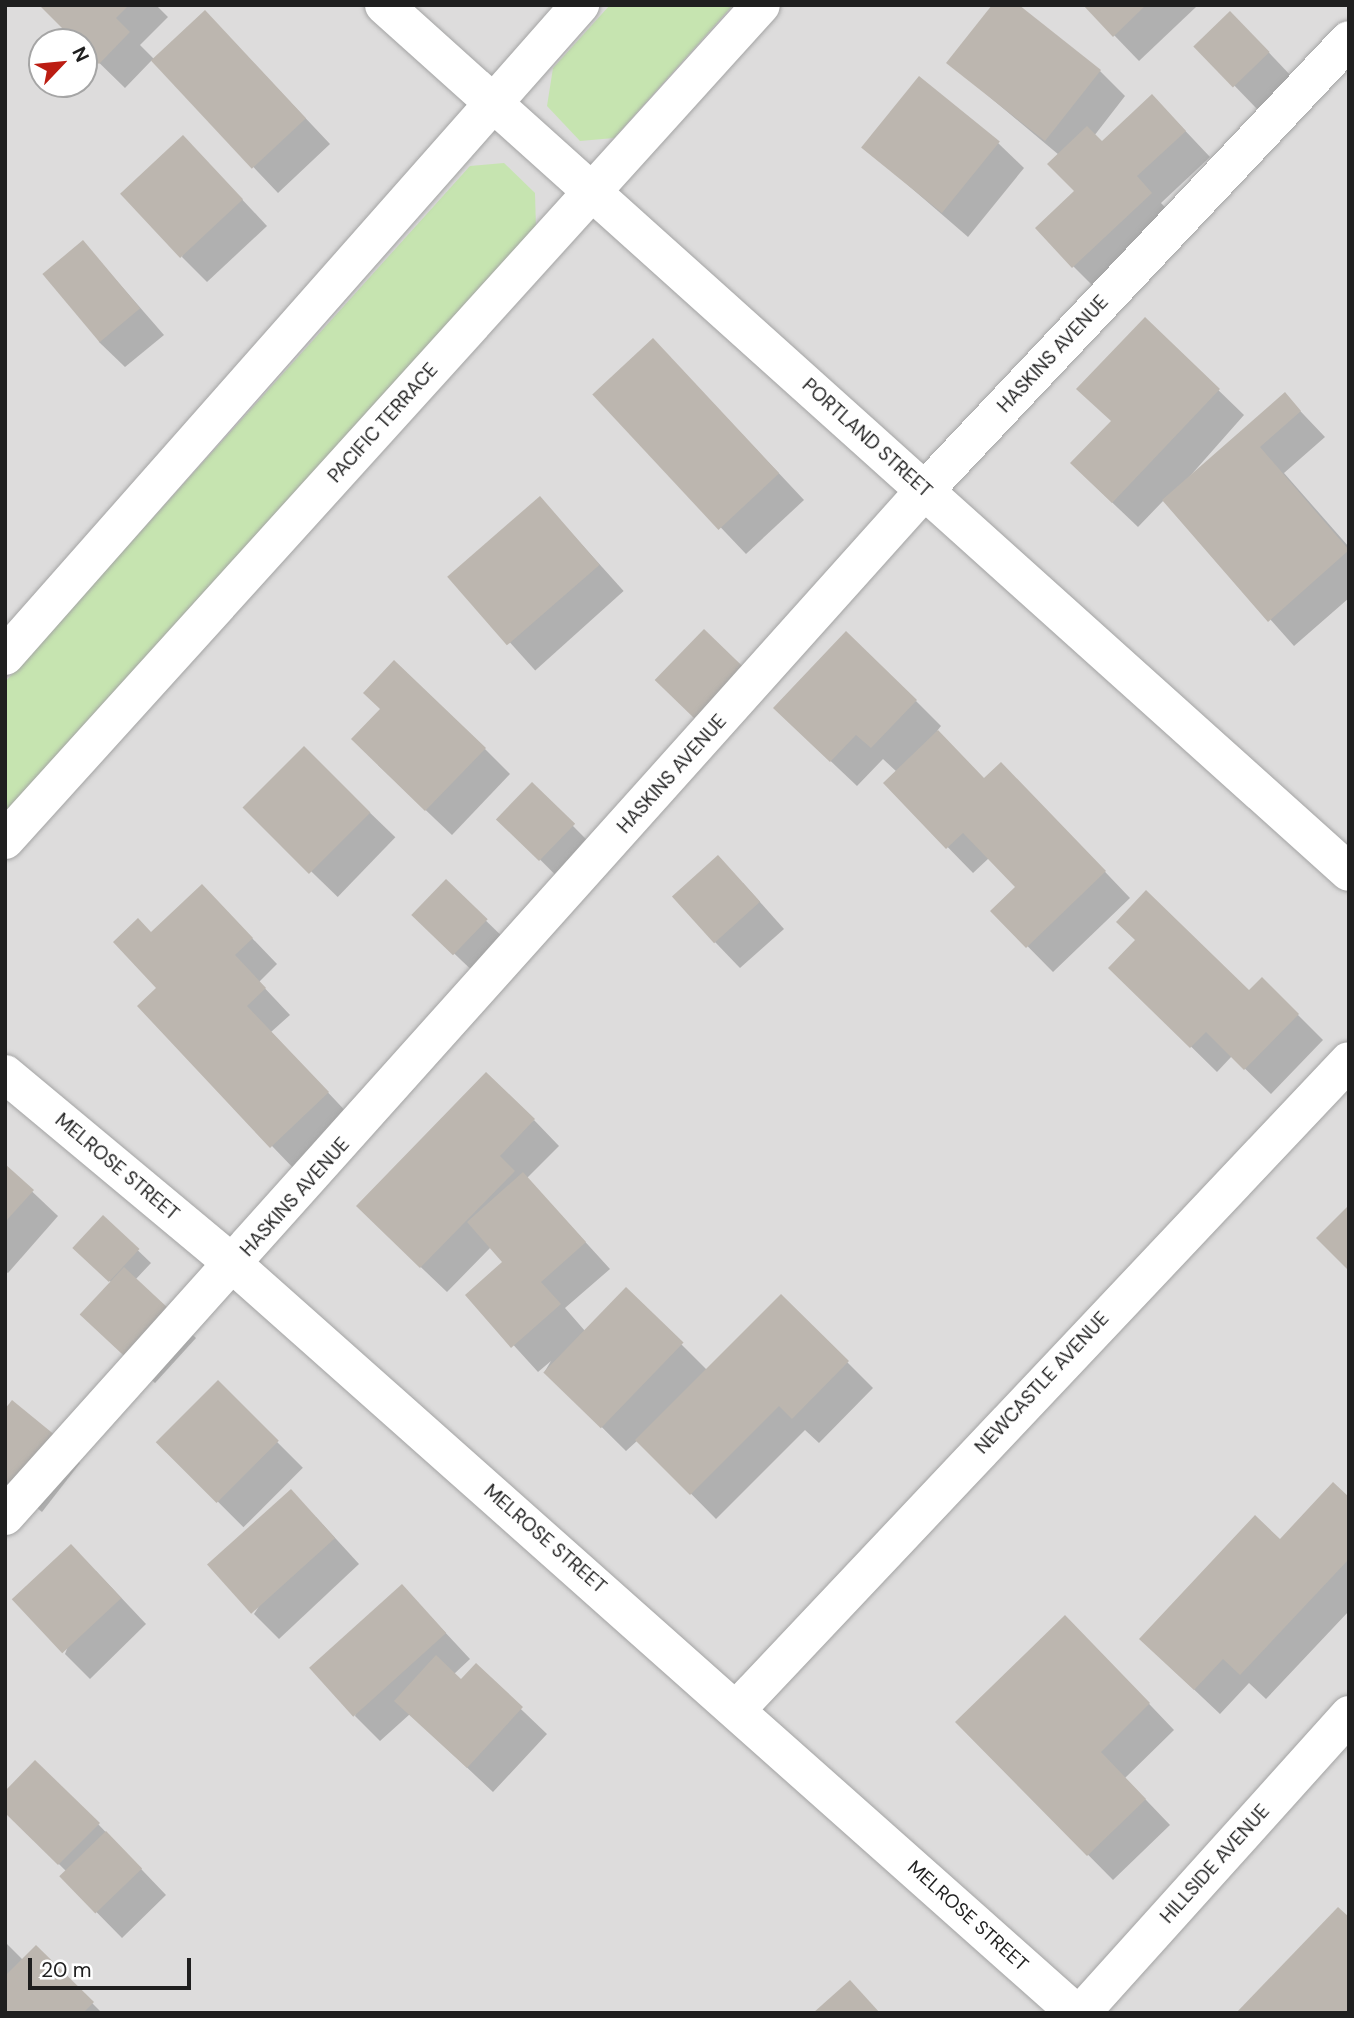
<!DOCTYPE html>
<style>
body{margin:0}
#map{position:relative;width:1354px;height:2018px;overflow:hidden;background:#efece6;font-family:"DM Sans",sans-serif}
div>[style]{position:absolute}
.residential>*{inset:0;background:#dddcdc}
.grass>*{inset:0;background:#c6e4b0}
.shadow>*{inset:0;background:#0003;transform-origin:0 0}
.building>*{inset:0;background:#bcb6af;transform-origin:0 0}
.roads{filter:drop-shadow(0 0 2px #a3a3a3) drop-shadow(0 0 2px #a3a3a3)}
.minor>*{height:38px;margin:-19px;padding:0 19px;transform-origin:19px;border-radius:19px;background:#fff}
span{translate:-50% -50%;white-space:nowrap;text-align:center;line-height:1.15;-webkit-text-stroke:5px #fff;paint-order:stroke}
.street-label{font-size:19px;color:#1f1f1f}
.frame{position:absolute;inset:0;border:7px solid #1f1f1f;pointer-events:none}
.north{position:absolute;left:28px;top:28px;width:70px;height:70px;box-sizing:border-box;background:#fff;border:2px solid #a5a5a5;border-radius:50%;rotate:64deg;font-size:19px;font-weight:700;line-height:28px;text-align:center;color:#1f1f1f}
.north::after{content:'';display:block;margin:auto;width:24px;height:32px;background:#bc1d12;clip-path:polygon(50% 0,100% 100%,50% 72%,0 100%)}
.scale{position:absolute;left:28px;top:1958px;width:163px;height:32px;box-sizing:border-box;border:4px solid #1f1f1f;border-top:0;padding-left:9px;font-size:21px;line-height:24px;white-space:nowrap;color:#1f1f1f;-webkit-text-stroke:5px #fff;paint-order:stroke}
</style>
<div id="map">
<div class="residential">
<i style="clip-path:polygon(evenodd,5px 5px,1349px 5px,1349px 2013px,5px 2013px,5px 5px,42px 42px,84px 42px,84px 84px,42px 84px,42px 42px)"></i>
</div>
<div class="grass">
<i style="clip-path:polygon(610px 5px,733px 5px,614px 138px,580px 141px,547px 106px,553px 68px)"></i>
<i style="clip-path:polygon(504px 163px,535px 193px,536px 229px,5px 822px,5px 682px,470px 166px)"></i>
</div>
<div class="shadow">
<i style="clip-path:polygon(41px 5px,156px 5px,168px 17px,140px 45px,155px 60px,230px 38px,330px 144px,278px 193px,152px 60px,125px 88px,84px 48px,84px 42px,78px 42px)"></i>
<i style="clip-path:polygon(1085px 5px,1194px 5px,1196px 7px,1139px 61px)"></i>
<i style="clip-path:polygon(1256px 39px,1293px 78px,1259px 111px,1196px 46px)"></i>
<i style="clip-path:polygon(949px 63px,1100px 71px,1125px 96px,1094px 136px,1102px 144px,1177px 122px,1210px 157px,1161px 203px,1176px 219px,1099px 292px,1073px 266px,1076px 191px,1059px 155px)"></i>
<i style="clip-path:polygon(998px 143px,1024px 168px,968px 237px,864px 147px)"></i>
<i style="clip-path:polygon(208px 163px,267px 226px,207px 282px,182px 257px)"></i>
<i style="clip-path:polygon(83px 242px,164px 335px,125px 367px,99px 342px)"></i>
<i style="clip-path:polygon(1145px 319px,1244px 415px,1183px 484px,1285px 395px,1325px 437px,1284px 473px,1349px 547px,1349px 598px,1294px 646px,1164px 500px,1138px 527px,1098px 489px,1113px 422px)"></i>
<i style="clip-path:polygon(678px 366px,804px 500px,746px 554px,595px 395px)"></i>
<i style="left:540px;top:498px;width:125px;height:119px;rotate:48deg"></i>
<i style="clip-path:polygon(916px 701px,941px 726px,937px 731px,984px 780px,1026px 789px,1130px 898px,1053px 972px,993px 911px,1017px 887px,989px 858px,973px 873px,885px 783px,897px 772px,883px 759px,857px 786px,801px 733px)"></i>
<i style="left:304px;top:749px;width:127px;height:83px;rotate:44deg"></i>
<i style="clip-path:polygon(485px 749px,510px 774px,452px 835px,378px 765px)"></i>
<i style="left:532px;top:785px;width:94px;height:47px;rotate:45deg"></i>
<i style="clip-path:polygon(446px 882px,512px 946px,481px 979px,440px 940px)"></i>
<i style="clip-path:polygon(743px 883px,784px 929px,740px 968px,715px 942px)"></i>
<i style="clip-path:polygon(227px 912px,277px 964px,259px 982px,290px 1015px,271px 1032px,353px 1119px,297px 1172px,272px 1146px,159px 988px)"></i>
<i style="clip-path:polygon(1111px 968px,1249px 992px,1262px 979px,1323px 1040px,1271px 1094px,1232px 1056px,1217px 1072px)"></i>
<i style="clip-path:polygon(534px 1120px,559px 1146px,527px 1178px,610px 1269px,565px 1308px,585px 1331px,626px 1289px,707px 1370px,781px 1296px,873px 1388px,819px 1443px,805px 1430px,716px 1519px,638px 1440px,626px 1451px,545px 1371px,551px 1361px,538px 1372px,468px 1295px,505px 1262px,491px 1247px,447px 1292px,383px 1231px)"></i>
<i style="clip-path:polygon(5px 1166px,58px 1216px,8px 1273px,5px 1271px)"></i>
<i style="clip-path:polygon(103px 1217px,151px 1263px,135px 1280px,196px 1338px,155px 1383px,108px 1340px,112px 1283px,87px 1259px)"></i>
<i style="left:218px;top:1383px;width:120px;height:84px;rotate:45deg"></i>
<i style="clip-path:polygon(5px 1411px,55px 1437px,80px 1463px,42px 1512px,5px 1482px)"></i>
<i style="clip-path:polygon(1349px 1499px,1349px 1611px,1266px 1699px,1249px 1683px,1220px 1714px,1167px 1664px,1280px 1541px)"></i>
<i style="clip-path:polygon(316px 1517px,359px 1564px,279px 1639px,254px 1614px)"></i>
<i style="clip-path:polygon(96px 1571px,146px 1624px,90px 1679px,65px 1654px)"></i>
<i style="clip-path:polygon(402px 1586px,470px 1659px,454px 1674px,461px 1682px,476px 1666px,547px 1734px,493px 1792px,410px 1714px,380px 1741px,355px 1716px)"></i>
<i style="clip-path:polygon(1091px 1643px,1174px 1730px,1125px 1778px,1170px 1825px,1113px 1880px,958px 1723px)"></i>
<i style="clip-path:polygon(5px 1811px,98px 1824px,166px 1895px,122px 1938px,61px 1876px,66px 1871px)"></i>
<i style="clip-path:polygon(5px 1942px,23px 1960px,36px 1947px,102px 2013px,5px 2013px)"></i>
</div>
<div class="building">
<i style="clip-path:polygon(39px 5px,129px 5px,116px 18px,130px 32px,99px 64px,84px 50px,84px 42px,76px 42px)"></i>
<i style="clip-path:polygon(992px 5px,1019px 5px,1101px 70px,1045px 141px,946px 63px)"></i>
<i style="clip-path:polygon(1083px 5px,1146px 5px,1113px 37px)"></i>
<i style="left:205px;top:10px;width:148px;height:74px;rotate:47deg"></i>
<i style="left:1230px;top:11px;width:57px;height:51px;rotate:46deg"></i>
<i style="left:919px;top:76px;width:104px;height:92px;rotate:39deg"></i>
<i style="clip-path:polygon(1152px 94px,1186px 131px,1137px 176px,1152px 193px,1072px 268px,1035px 228px,1074px 191px,1047px 164px,1087px 126px,1102px 141px)"></i>
<i style="left:183px;top:135px;width:88px;height:86px;rotate:47deg"></i>
<i style="left:83px;top:240px;width:89px;height:53px;rotate:50deg"></i>
<i style="clip-path:polygon(1145px 317px,1220px 389px,1112px 503px,1070px 463px,1111px 421px,1076px 389px)"></i>
<i style="left:653px;top:338px;width:185px;height:83px;rotate:47deg"></i>
<i style="clip-path:polygon(1285px 392px,1301px 411px,1260px 447px,1349px 550px,1268px 622px,1162px 500px)"></i>
<i style="left:540px;top:496px;width:91px;height:123px;rotate:49deg"></i>
<i style="left:704px;top:629px;width:55px;height:71px;rotate:44deg"></i>
<i style="clip-path:polygon(846px 631px,917px 700px,871px 748px,856px 735px,830px 762px,773px 708px)"></i>
<i style="clip-path:polygon(394px 660px,486px 748px,425px 811px,351px 739px,380px 709px,363px 693px)"></i>
<i style="clip-path:polygon(938px 730px,984px 778px,1001px 762px,1106px 871px,1026px 948px,990px 911px,1015px 887px,963px 833px,946px 849px,883px 783px)"></i>
<i style="left:304px;top:746px;width:94px;height:87px;rotate:45deg"></i>
<i style="left:532px;top:782px;width:60px;height:52px;rotate:44deg"></i>
<i style="left:718px;top:855px;width:63px;height:62px;rotate:48deg"></i>
<i style="left:446px;top:879px;width:58px;height:50px;rotate:44deg"></i>
<i style="clip-path:polygon(202px 884px,253px 938px,235px 955px,266px 988px,247px 1006px,329px 1092px,270px 1148px,137px 1006px,156px 988px,113px 942px,138px 918px,151px 932px)"></i>
<i style="clip-path:polygon(1146px 890px,1249px 990px,1262px 977px,1299px 1014px,1244px 1070px,1206px 1032px,1190px 1048px,1108px 968px,1135px 940px,1116px 922px)"></i>
<i style="clip-path:polygon(486px 1072px,535px 1119px,500px 1156px,515px 1171px,420px 1268px,356px 1206px)"></i>
<i style="clip-path:polygon(5px 1164px,34px 1190px,5px 1222px)"></i>
<i style="clip-path:polygon(523px 1172px,586px 1242px,541px 1282px,561px 1304px,511px 1348px,465px 1295px,502px 1262px,467px 1222px)"></i>
<i style="clip-path:polygon(1349px 1205px,1349px 1271px,1316px 1238px)"></i>
<i style="left:103px;top:1215px;width:50px;height:45px;rotate:43deg"></i>
<i style="left:124px;top:1267px;width:66px;height:65px;rotate:43deg"></i>
<i style="left:626px;top:1287px;width:80px;height:119px;rotate:44deg"></i>
<i style="clip-path:polygon(781px 1294px,849px 1361px,792px 1419px,779px 1406px,690px 1495px,635px 1440px)"></i>
<i style="left:218px;top:1380px;width:86px;height:88px;rotate:45deg"></i>
<i style="clip-path:polygon(12px 1400px,56px 1436px,15px 1488px,5px 1480px,5px 1409px)"></i>
<i style="clip-path:polygon(1333px 1482px,1349px 1497px,1349px 1559px,1240px 1675px,1223px 1659px,1194px 1690px,1139px 1639px,1255px 1515px,1280px 1539px)"></i>
<i style="left:291px;top:1489px;width:66px;height:113px;rotate:48deg"></i>
<i style="left:71px;top:1544px;width:74px;height:81px;rotate:47deg"></i>
<i style="left:402px;top:1584px;width:66px;height:125px;rotate:48deg"></i>
<i style="clip-path:polygon(1065px 1615px,1150px 1703px,1101px 1752px,1146px 1799px,1087px 1856px,955px 1722px)"></i>
<i style="clip-path:polygon(436px 1655px,461px 1679px,476px 1663px,523px 1707px,467px 1768px,394px 1701px)"></i>
<i style="clip-path:polygon(35px 1760px,100px 1823px,58px 1865px,5px 1813px,5px 1791px)"></i>
<i style="left:106px;top:1831px;width:52px;height:65px;rotate:46deg"></i>
<i style="clip-path:polygon(1338px 1907px,1349px 1917px,1349px 2013px,1236px 2013px)"></i>
<i style="clip-path:polygon(36px 1945px,94px 2002px,83px 2013px,5px 2013px,5px 1976px)"></i>
<i style="clip-path:polygon(850px 1980px,880px 2013px,813px 2013px)"></i>
</div>
<div class="roads">
<div class="minor">
<i style="left:384px;top:5px;width:1297px;rotate:41.94deg"></i>
<i style="left:5px;top:656px;width:869px;rotate:-48.55deg"></i>
<i style="left:5px;top:840px;width:1126px;rotate:-47.84deg"></i>
<i style="left:5px;top:1074px;width:298px;rotate:39.8deg"></i>
<i style="left:234px;top:1265px;width:1126px;rotate:41.62deg"></i>
<i style="left:5px;top:1516px;width:1378px;rotate:-48.12deg"></i>
<i style="left:925px;top:490px;width:618px;rotate:-46.7deg"></i>
<i style="left:737px;top:1709px;width:891px;rotate:-46.64deg"></i>
<i style="left:1081px;top:2013px;width:401px;rotate:-48deg"></i>
</div>
</div>
<div class="street-label">
<span style="left:1053px;top:354px;rotate:-47deg">HASKINS AVENUE</span>
<span style="left:383px;top:423px;rotate:-48deg">PACIFIC TERRACE</span>
<span style="left:867px;top:438px;rotate:42deg">PORTLAND STREET</span>
<span style="left:672px;top:774px;rotate:-48deg">HASKINS AVENUE</span>
<span style="left:117px;top:1167px;rotate:40deg">MELROSE STREET</span>
<span style="left:295px;top:1197px;rotate:-48deg">HASKINS AVENUE</span>
<span style="left:1042px;top:1383px;rotate:-47deg">NEWCASTLE AVENUE</span>
<span style="left:545px;top:1539px;rotate:41deg">MELROSE STREET</span>
<span style="left:1215px;top:1864px;rotate:-48deg">HILLSIDE AVENUE</span>
<span style="left:968px;top:1916px;rotate:42deg">MELROSE STREET</span>
</div>
<div class="frame"></div>
<div class="north">N</div>
<div class="scale">20 m</div>
</div>
